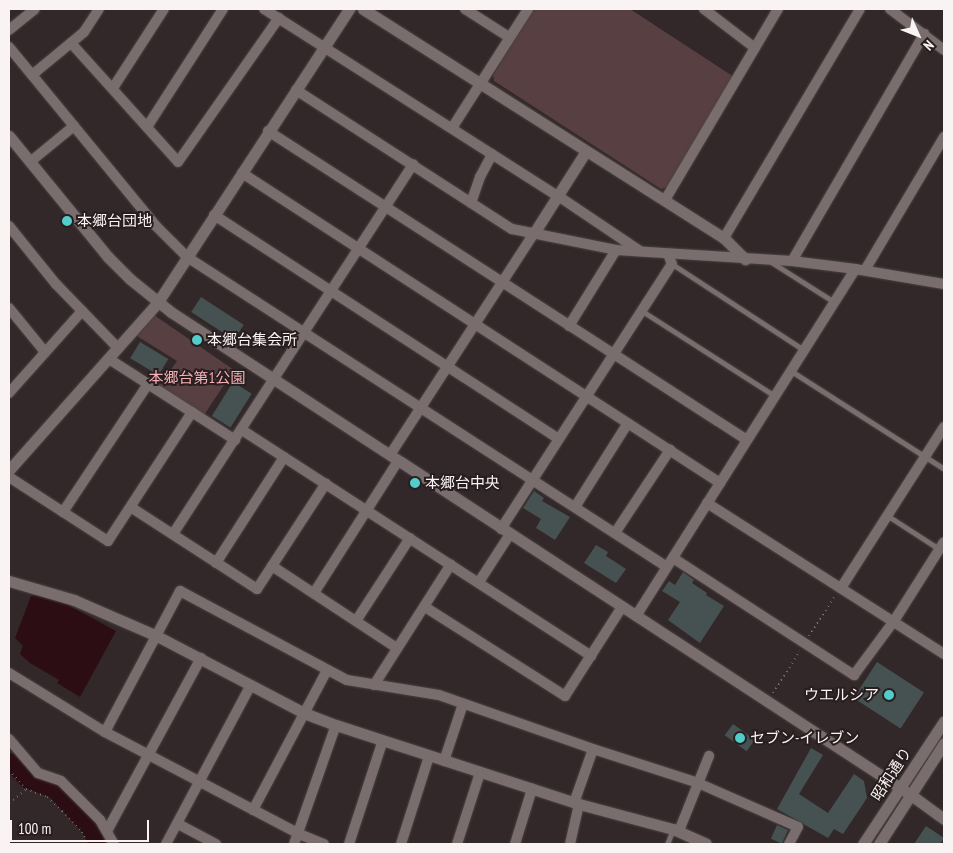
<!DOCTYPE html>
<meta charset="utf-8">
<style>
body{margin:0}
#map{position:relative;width:953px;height:853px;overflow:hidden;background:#322829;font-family:"PT Sans Narrow","Noto Sans JP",sans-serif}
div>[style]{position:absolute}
.green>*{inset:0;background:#583f41}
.water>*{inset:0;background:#2c0d13}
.river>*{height:16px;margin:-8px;padding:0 8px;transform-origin:8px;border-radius:8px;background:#2c0d13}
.building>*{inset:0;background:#465251;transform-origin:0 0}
.path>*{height:2px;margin-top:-1px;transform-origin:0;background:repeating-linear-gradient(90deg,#766d6e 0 1px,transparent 0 5px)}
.roads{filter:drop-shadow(0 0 1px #4b4344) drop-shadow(0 0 1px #4b4344)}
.service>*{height:5px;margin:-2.5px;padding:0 2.5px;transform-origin:2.5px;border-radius:2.5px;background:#796d6e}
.minor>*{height:10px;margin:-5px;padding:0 5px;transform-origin:5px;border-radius:5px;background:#796d6e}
.tertiary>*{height:11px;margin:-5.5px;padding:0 5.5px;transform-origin:5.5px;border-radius:5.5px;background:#796d6e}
.dots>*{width:14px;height:14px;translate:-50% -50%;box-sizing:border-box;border:2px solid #281e1f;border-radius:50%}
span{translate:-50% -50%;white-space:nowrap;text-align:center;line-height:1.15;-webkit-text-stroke:4px #281e1f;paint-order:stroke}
.poi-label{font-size:15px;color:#faf3f3}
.left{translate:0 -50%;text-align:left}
.right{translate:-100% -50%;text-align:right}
.park-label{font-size:15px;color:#f5b0b7}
.street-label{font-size:15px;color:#faf3f3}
.frame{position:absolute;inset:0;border:10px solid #faf3f3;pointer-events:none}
.north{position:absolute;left:893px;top:10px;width:50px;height:50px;-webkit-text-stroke:4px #281e1f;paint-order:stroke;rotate:134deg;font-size:14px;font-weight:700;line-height:20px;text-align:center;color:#faf3f3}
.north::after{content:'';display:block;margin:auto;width:18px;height:22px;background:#faf3f3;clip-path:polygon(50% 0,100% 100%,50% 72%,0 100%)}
.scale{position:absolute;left:10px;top:820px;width:139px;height:22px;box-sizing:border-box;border:2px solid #faf3f3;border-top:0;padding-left:6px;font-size:15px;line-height:18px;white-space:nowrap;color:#faf3f3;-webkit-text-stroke:4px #281e1f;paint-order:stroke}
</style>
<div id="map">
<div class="green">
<i style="clip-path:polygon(534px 9px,630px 9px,734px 77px,668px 187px,661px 189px,494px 81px,493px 75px)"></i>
<i style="clip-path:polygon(154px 315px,234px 370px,204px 415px,160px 385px,177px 361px,137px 336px)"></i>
</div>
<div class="water">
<i style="clip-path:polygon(38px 595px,68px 605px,116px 631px,80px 697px,57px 683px,59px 680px,30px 663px,20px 654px,23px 646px,15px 638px,31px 596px)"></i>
</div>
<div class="river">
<i style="left:9px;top:761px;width:26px;rotate:47deg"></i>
<i style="left:27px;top:780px;width:30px;rotate:21deg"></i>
<i style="left:55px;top:791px;width:50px;rotate:47.4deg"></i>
<i style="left:89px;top:828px;width:18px;rotate:63deg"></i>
</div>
<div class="building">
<i style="left:201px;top:297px;width:51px;height:18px;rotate:33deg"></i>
<i style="left:140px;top:342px;width:33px;height:19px;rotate:31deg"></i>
<i style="left:233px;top:382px;width:22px;height:40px;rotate:32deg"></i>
<i style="clip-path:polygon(534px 491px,544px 498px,542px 501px,570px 517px,555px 540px,536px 528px,541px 519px,523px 508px)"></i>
<i style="clip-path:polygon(596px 545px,608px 552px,606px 556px,626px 569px,616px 583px,584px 563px)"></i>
<i style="clip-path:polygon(683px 572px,694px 580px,692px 583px,707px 593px,706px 595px,724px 606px,700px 643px,668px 620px,680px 602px,662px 591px,669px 581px,675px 585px)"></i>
<i style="left:877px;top:662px;width:56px;height:43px;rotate:33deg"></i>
<i style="left:733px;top:724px;width:27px;height:14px;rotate:36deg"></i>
<i style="clip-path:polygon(811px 748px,823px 755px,799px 794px,828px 813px,854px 774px,864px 781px,867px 798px,843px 834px,834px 829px,828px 838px,777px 809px)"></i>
<i style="left:777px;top:825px;width:12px;height:15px;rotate:24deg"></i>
<i style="clip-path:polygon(926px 826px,944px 838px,940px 844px,914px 844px)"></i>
</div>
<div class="path">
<i style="left:809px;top:636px;width:48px;rotate:-57deg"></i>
<i style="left:773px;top:693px;width:50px;rotate:-57.3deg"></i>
<i style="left:9px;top:770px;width:25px;rotate:48deg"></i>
<i style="left:26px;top:789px;width:22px;rotate:21deg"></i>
<i style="left:47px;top:797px;width:21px;rotate:43deg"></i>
<i style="left:62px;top:811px;width:29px;rotate:46deg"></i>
<i style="left:82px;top:832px;width:13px;rotate:63deg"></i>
<i style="left:9px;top:803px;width:22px;rotate:-39deg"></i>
</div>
<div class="roads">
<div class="service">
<i style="left:771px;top:262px;width:75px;rotate:32.4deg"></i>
<i style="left:672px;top:264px;width:158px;rotate:33.1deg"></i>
<i style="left:642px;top:311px;width:158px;rotate:32.6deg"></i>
<i style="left:791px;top:371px;width:182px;rotate:32.6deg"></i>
<i style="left:888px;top:516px;width:61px;rotate:32.9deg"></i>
<i style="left:667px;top:844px;width:16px;rotate:-68deg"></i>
</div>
<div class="minor">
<i style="left:264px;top:9px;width:348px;rotate:32.5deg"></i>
<i style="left:558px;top:196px;width:99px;rotate:33.9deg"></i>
<i style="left:465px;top:9px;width:52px;rotate:32.5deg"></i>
<i style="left:704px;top:9px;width:64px;rotate:37.4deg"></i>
<i style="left:890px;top:9px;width:68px;rotate:37.2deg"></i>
<i style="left:9px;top:30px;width:33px;rotate:-39deg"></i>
<i style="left:71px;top:43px;width:160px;rotate:48deg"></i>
<i style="left:178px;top:162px;width:176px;rotate:-55deg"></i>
<i style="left:9px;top:47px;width:230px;rotate:50.6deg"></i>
<i style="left:155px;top:225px;width:45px;rotate:45deg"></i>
<i style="left:187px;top:257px;width:571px;rotate:32.86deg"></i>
<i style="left:32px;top:75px;width:67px;rotate:-39.6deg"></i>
<i style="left:84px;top:32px;width:27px;rotate:-57deg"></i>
<i style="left:113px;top:88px;width:94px;rotate:-57.2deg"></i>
<i style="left:296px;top:90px;width:257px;rotate:32.8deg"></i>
<i style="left:512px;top:229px;width:106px;rotate:11.4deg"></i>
<i style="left:616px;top:250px;width:176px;rotate:3.6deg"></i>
<i style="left:792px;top:261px;width:64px;rotate:7.2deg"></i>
<i style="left:855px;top:269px;width:90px;rotate:9.6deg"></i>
<i style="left:147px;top:127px;width:140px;rotate:-57.2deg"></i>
<i style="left:452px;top:128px;width:141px;rotate:-57.4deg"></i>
<i style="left:268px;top:131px;width:570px;rotate:32.83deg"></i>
<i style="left:30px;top:162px;width:57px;rotate:-39.3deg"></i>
<i style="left:242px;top:173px;width:570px;rotate:32.96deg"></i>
<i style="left:665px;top:200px;width:222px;rotate:-59.4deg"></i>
<i style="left:471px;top:203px;width:28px;rotate:-71deg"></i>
<i style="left:480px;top:177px;width:26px;rotate:-62deg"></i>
<i style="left:214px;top:215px;width:411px;rotate:33deg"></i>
<i style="left:9px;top:226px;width:75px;rotate:51deg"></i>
<i style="left:56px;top:284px;width:89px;rotate:45.9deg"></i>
<i style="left:724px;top:238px;width:266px;rotate:-59.3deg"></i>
<i style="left:792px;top:261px;width:263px;rotate:-59.8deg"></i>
<i style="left:865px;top:270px;width:155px;rotate:-59.3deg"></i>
<i style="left:9px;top:308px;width:57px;rotate:50.7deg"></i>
<i style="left:569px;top:326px;width:89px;rotate:-58.3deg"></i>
<i style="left:109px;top:359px;width:150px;rotate:32.7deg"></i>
<i style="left:9px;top:393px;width:110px;rotate:-48.3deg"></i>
<i style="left:242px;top:430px;width:416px;rotate:32.9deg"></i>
<i style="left:390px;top:455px;width:265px;rotate:-57deg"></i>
<i style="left:9px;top:477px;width:118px;rotate:32.9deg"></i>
<i style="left:108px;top:541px;width:154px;rotate:-56.9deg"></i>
<i style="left:707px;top:503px;width:281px;rotate:32.5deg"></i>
<i style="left:575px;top:507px;width:99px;rotate:-57.8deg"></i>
<i style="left:132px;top:508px;width:149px;rotate:32.9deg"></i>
<i style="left:257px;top:589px;width:126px;rotate:-56.9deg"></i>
<i style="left:63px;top:512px;width:154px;rotate:-56.4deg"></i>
<i style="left:501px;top:529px;width:315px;rotate:-57.2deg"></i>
<i style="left:672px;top:264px;width:11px;rotate:-112deg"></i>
<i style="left:615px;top:533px;width:100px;rotate:-56.5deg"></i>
<i style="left:173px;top:534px;width:441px;rotate:-57deg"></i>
<i style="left:673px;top:558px;width:216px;rotate:32.9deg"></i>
<i style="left:854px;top:675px;width:67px;rotate:-53.5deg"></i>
<i style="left:894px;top:621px;width:93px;rotate:-57.7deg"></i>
<i style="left:216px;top:563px;width:126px;rotate:-57.3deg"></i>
<i style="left:272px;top:566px;width:149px;rotate:33.3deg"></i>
<i style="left:479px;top:582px;width:57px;rotate:-57.1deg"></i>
<i style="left:841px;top:588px;width:191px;rotate:-57.4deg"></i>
<i style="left:314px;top:593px;width:156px;rotate:-57.5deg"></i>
<i style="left:425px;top:607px;width:166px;rotate:32.4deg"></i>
<i style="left:565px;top:696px;width:106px;rotate:-57.4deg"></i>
<i style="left:636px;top:616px;width:410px;rotate:-57.7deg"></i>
<i style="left:356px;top:621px;width:99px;rotate:-57deg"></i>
<i style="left:9px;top:673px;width:113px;rotate:31.6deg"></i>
<i style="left:105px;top:732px;width:219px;rotate:27.7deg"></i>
<i style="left:299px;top:834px;width:27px;rotate:22deg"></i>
<i style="left:374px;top:685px;width:143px;rotate:-57.5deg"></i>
<i style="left:105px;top:732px;width:160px;rotate:-62deg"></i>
<i style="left:180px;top:591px;width:189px;rotate:28.1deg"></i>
<i style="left:347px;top:680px;width:93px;rotate:9.3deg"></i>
<i style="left:439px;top:695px;width:163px;rotate:19.3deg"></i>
<i style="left:593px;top:749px;width:110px;rotate:17.9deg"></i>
<i style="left:698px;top:783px;width:109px;rotate:23.7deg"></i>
<i style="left:798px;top:827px;width:19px;rotate:118deg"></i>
<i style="left:9px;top:739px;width:45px;rotate:49.5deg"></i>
<i style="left:38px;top:773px;width:24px;rotate:19deg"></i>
<i style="left:61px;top:781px;width:55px;rotate:45deg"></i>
<i style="left:100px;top:820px;width:28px;rotate:60deg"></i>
<i style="left:444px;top:761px;width:60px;rotate:-71.6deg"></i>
<i style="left:574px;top:803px;width:57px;rotate:-70.6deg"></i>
<i style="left:253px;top:810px;width:158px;rotate:-62.1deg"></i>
<i style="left:178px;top:824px;width:43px;rotate:27.8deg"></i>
<i style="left:107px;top:831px;width:197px;rotate:-61.5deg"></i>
<i style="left:679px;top:831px;width:81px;rotate:-68.2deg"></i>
<i style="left:166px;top:844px;width:180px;rotate:-61.9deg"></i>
<i style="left:294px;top:844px;width:126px;rotate:-70.6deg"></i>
<i style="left:349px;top:844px;width:109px;rotate:-71.9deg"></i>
<i style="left:401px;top:844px;width:92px;rotate:-72.3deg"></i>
<i style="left:457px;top:844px;width:75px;rotate:-72.1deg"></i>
<i style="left:515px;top:844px;width:58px;rotate:-72.8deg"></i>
<i style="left:570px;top:844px;width:41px;rotate:-77.3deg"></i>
</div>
<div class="tertiary">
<i style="left:363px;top:9px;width:428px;rotate:32.4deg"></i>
<i style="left:724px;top:238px;width:30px;rotate:45deg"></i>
<i style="left:9px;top:136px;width:156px;rotate:50.7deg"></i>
<i style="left:108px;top:257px;width:31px;rotate:45deg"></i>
<i style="left:130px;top:279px;width:53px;rotate:38.8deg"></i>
<i style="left:171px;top:312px;width:884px;rotate:33.13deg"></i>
<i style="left:911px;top:795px;width:41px;rotate:36deg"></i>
<i style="left:534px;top:233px;width:97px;rotate:-57.6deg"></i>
<i style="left:9px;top:470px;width:225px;rotate:-48.4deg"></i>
<i style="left:158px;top:302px;width:350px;rotate:-56.9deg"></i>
<i style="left:9px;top:581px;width:68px;rotate:16.3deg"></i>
<i style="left:74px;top:600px;width:88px;rotate:23.4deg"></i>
<i style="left:155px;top:635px;width:168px;rotate:27.6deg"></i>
<i style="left:304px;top:713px;width:34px;rotate:21deg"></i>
<i style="left:336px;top:725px;width:256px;rotate:18deg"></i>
<i style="left:579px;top:804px;width:97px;rotate:14.9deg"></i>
<i style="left:673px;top:829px;width:36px;rotate:24deg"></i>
<i style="left:863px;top:844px;width:147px;rotate:-56.6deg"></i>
<i style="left:879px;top:844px;width:120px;rotate:-57.2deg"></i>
</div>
</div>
<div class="dots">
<i style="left:67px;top:221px;background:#53cdcb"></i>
<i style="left:197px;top:340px;background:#53cdcb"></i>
<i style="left:415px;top:483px;background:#53cdcb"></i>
<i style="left:889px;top:695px;background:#53cdcb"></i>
<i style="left:740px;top:738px;background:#53cdcb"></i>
</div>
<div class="poi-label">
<span class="left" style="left:77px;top:221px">本郷台団地</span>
<span class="left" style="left:207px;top:340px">本郷台集会所</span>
<span class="left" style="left:425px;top:483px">本郷台中央</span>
<span class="right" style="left:879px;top:695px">ウエルシア</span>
<span class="left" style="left:750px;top:738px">セブン-イレブン</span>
</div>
<div class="park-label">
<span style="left:197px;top:378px">本郷台第1公園</span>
</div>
<div class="street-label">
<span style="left:891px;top:774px;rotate:-57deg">昭和通り</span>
</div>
<div class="frame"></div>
<div class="north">N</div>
<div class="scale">100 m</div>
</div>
